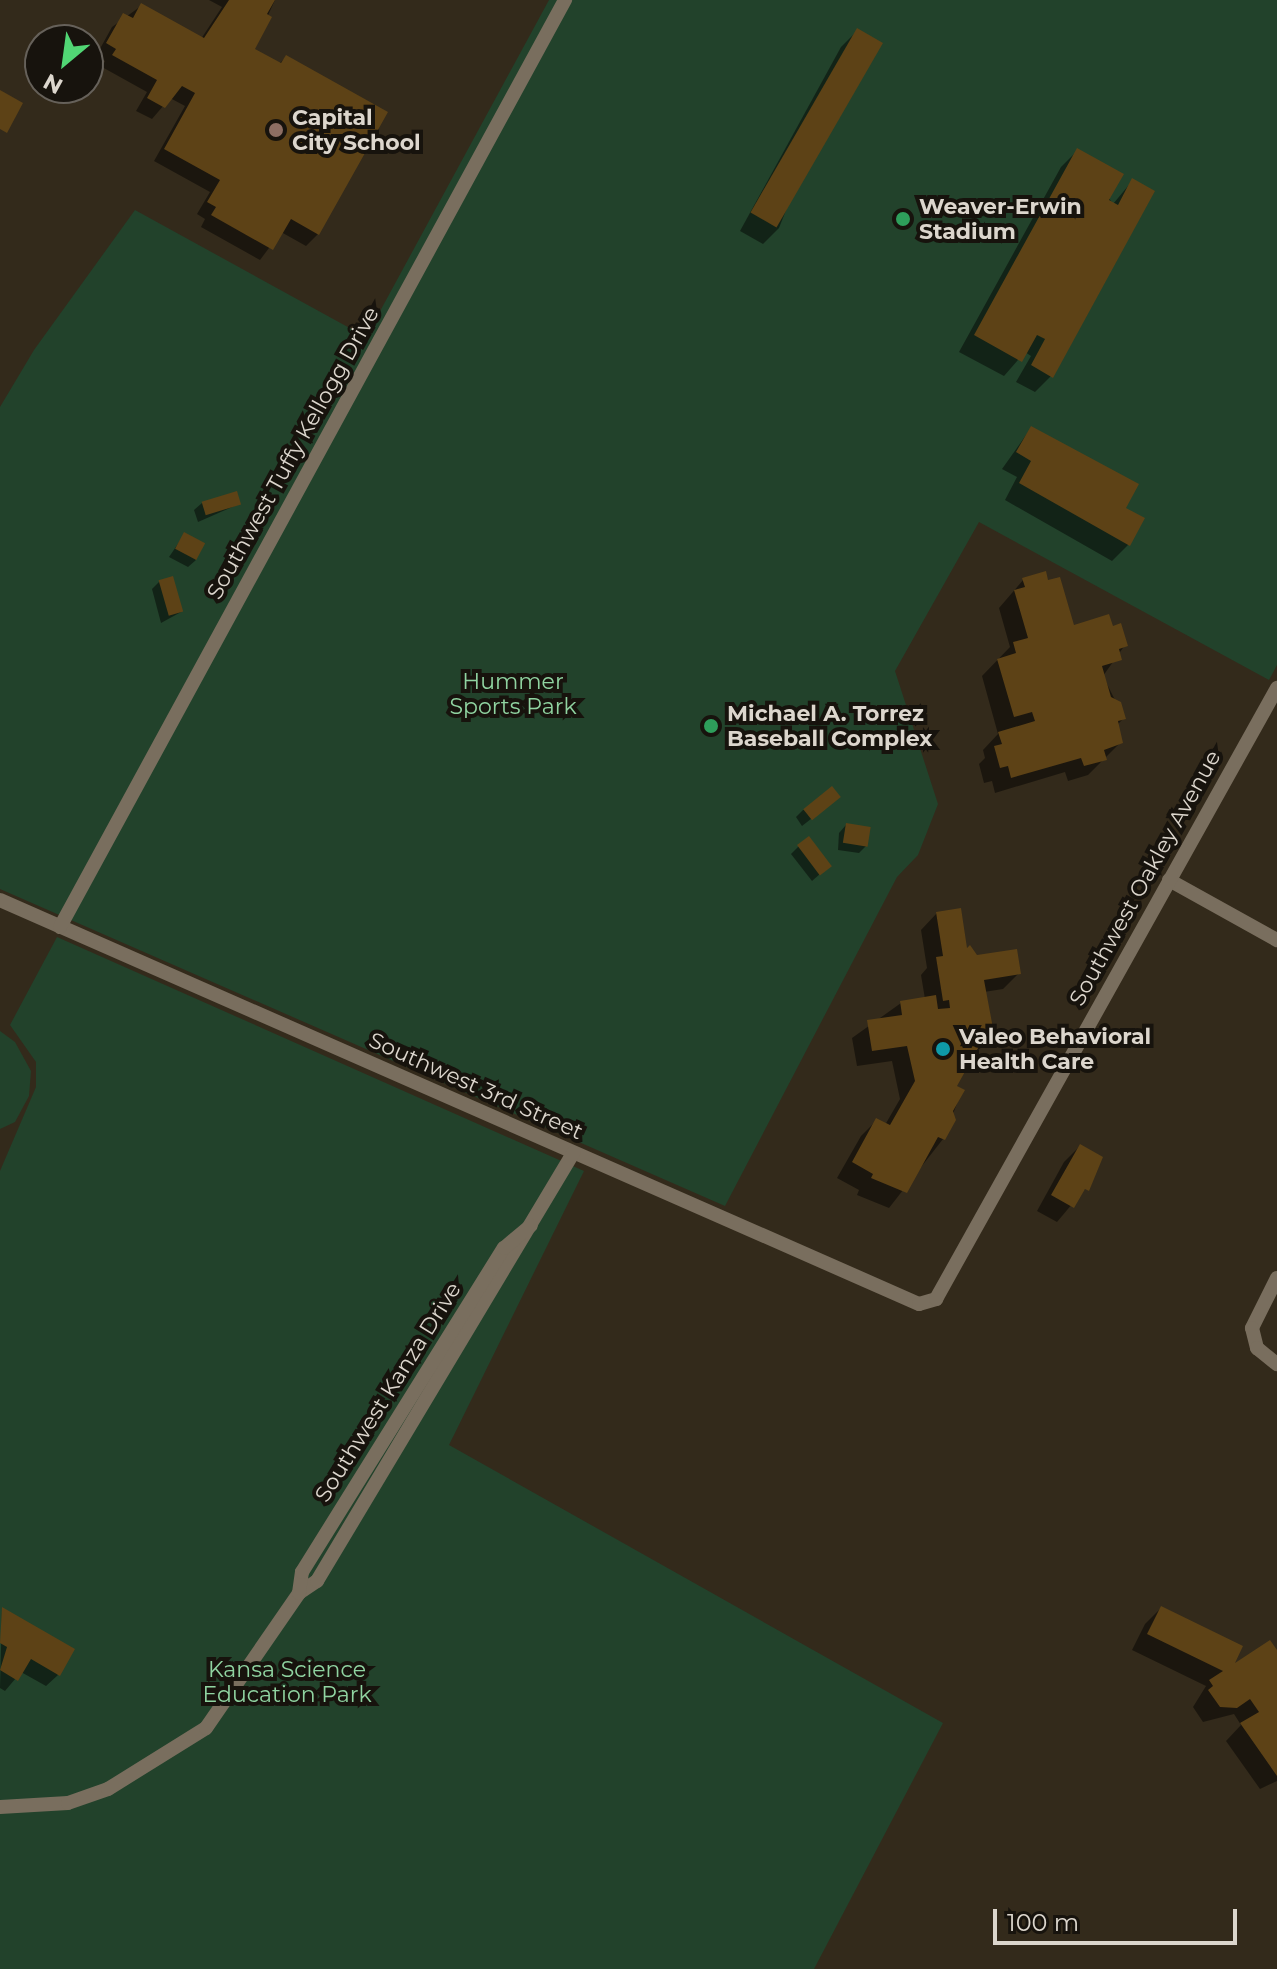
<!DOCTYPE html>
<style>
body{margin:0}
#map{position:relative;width:1277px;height:1969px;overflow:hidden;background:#332a1b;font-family:Montserrat,sans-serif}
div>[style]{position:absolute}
.green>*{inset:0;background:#22422b}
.shadow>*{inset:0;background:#0007}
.building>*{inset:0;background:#5d4216;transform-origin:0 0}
.minor>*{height:14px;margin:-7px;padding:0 7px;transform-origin:7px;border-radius:7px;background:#796e5e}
.dots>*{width:22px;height:22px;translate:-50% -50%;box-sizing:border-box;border:4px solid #17130d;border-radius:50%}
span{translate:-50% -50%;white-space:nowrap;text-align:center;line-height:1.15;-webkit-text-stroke:8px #17130d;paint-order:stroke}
.poi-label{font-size:22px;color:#dcd6cd;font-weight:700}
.left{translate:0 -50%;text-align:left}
.street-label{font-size:22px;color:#dcd6cd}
.park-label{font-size:22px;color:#90d4a1}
.north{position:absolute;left:24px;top:24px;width:80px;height:80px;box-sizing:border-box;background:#17130d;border:2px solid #66615a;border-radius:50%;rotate:209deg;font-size:22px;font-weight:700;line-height:32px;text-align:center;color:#dcd6cd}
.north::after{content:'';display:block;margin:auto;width:28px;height:36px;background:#51d674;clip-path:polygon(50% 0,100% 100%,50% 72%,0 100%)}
.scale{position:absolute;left:993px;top:1909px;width:244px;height:36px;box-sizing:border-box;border:4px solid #dcd6cd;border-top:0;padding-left:10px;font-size:24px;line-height:28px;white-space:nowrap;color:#dcd6cd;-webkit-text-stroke:6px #17130d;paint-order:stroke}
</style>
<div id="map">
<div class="green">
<i style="clip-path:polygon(549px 0,1277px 0,1277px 665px,1269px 680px,979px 522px,895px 671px,938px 804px,918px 855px,897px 877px,725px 1206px,0 889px,0 407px,34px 350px,135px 210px,366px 337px)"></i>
<i style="clip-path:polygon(57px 937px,584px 1171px,449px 1445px,943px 1723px,814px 1969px,0 1969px,0 1171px,36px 1087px,36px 1062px,10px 1025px)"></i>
<i style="clip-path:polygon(0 1031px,15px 1042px,31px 1071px,29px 1096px,15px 1122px,0 1129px)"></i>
</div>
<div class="shadow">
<i style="clip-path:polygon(209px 0,275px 0,252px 50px,279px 64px,286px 57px,318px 234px,306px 246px,281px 232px,260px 260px,201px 227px,205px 219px,197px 214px,210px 192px,154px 161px,185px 106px,170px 98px,152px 119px,136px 111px,147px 92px,102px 67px,105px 61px,96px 56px,112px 27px,141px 6px,201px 39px,222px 7px)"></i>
<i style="clip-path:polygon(857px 31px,779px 228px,763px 244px,740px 231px,841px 47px)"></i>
<i style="clip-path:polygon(1077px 151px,1113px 204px,1133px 180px,1051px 376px,1035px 392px,1016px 382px,1031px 356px,1025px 352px,1004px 376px,959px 352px,1061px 167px)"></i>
<i style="clip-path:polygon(1031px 428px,1137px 485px,1124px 509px,1128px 545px,1112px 561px,1005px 500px,1017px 477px,1002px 469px)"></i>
<i style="clip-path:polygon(202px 503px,239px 504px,198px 522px,194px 510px)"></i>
<i style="clip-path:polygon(184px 535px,196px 560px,188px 567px,169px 557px)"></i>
<i style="clip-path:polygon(1024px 579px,1072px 627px,1111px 628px,1125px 645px,1103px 676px,1124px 718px,1117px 725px,1120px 743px,1088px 775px,1068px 781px,1065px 772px,995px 793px,992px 781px,984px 783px,979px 764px,985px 758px,983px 750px,998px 734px,982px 676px,1010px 647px,999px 608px)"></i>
<i style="clip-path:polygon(160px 581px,181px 612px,161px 623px,152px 589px)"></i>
<i style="clip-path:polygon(839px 797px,802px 826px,796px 817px,803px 810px)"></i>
<i style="clip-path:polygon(846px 825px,867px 845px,859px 853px,838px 850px,839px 833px)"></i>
<i style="clip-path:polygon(799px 846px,829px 866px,812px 881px,791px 854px)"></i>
<i style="clip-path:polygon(937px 913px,966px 952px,1019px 973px,1003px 989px,984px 992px,993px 1038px,972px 1055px,954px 1087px,962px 1091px,943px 1139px,889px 1208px,857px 1195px,859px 1190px,837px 1178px,861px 1136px,877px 1120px,885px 1125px,900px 1099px,892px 1061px,857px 1066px,852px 1038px,901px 1003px,925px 999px,921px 975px,927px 968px,921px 930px)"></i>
<i style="clip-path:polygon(1080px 1146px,1094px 1178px,1057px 1222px,1037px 1211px,1064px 1162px)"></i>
<i style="clip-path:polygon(1161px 1608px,1230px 1669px,1277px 1655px,1277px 1781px,1260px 1789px,1226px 1741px,1241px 1725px,1234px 1714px,1203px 1722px,1193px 1707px,1206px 1686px,1132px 1650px,1145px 1624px)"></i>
<i style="clip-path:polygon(2px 1609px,58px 1675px,46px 1686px,21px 1672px,5px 1691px,0 1688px)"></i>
</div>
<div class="building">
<i style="clip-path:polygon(229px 0,275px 0,267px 14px,272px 17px,255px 49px,281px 63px,286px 55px,388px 112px,319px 235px,291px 219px,273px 250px,211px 215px,216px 207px,207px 202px,220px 180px,164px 149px,195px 93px,182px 86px,165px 108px,147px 98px,157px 80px,112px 55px,116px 49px,106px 43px,123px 13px,133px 18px,141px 3px,204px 38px)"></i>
<i style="left:857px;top:28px;width:30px;height:213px;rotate:30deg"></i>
<i style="clip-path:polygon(0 90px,23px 103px,7px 133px,0 129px)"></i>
<i style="clip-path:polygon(1077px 148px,1124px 174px,1109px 200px,1118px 205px,1132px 178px,1155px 191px,1053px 378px,1031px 365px,1045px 339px,1037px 335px,1022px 362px,974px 335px)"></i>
<i style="clip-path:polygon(1031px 426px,1139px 484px,1126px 508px,1145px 518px,1130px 546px,1019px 483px,1031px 461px,1016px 452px)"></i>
<i style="left:237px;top:491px;width:14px;height:37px;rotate:73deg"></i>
<i style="left:184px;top:532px;width:24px;height:19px;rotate:28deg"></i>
<i style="clip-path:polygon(1046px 571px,1048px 580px,1060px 577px,1074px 625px,1109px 614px,1113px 626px,1121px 623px,1128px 646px,1119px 649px,1122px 660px,1102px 666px,1111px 697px,1121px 702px,1126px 719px,1118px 721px,1123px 743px,1104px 750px,1107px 760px,1084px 766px,1081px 758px,1011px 778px,1008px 766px,1000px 768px,994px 746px,1002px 744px,998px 732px,1035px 721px,1032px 712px,1014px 717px,997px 659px,1016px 653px,1013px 642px,1028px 638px,1014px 590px,1025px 587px,1022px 578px)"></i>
<i style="left:173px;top:576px;width:37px;height:15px;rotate:74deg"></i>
<i style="left:832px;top:786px;width:14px;height:37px;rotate:51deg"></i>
<i style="left:846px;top:823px;width:25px;height:20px;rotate:9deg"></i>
<i style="left:809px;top:836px;width:38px;height:15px;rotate:53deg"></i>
<i style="clip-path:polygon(961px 908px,967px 948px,970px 945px,977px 955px,1017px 949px,1021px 974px,984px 980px,995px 1039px,982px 1041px,957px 1086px,965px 1090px,953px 1111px,956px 1120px,945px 1140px,938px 1137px,907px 1193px,871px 1178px,873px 1174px,852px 1162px,876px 1118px,890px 1125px,915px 1081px,907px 1046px,872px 1051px,867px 1020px,902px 1015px,900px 1001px,936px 995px,938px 1009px,950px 1008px,949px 1000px,943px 1001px,936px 957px,943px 956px,936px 912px)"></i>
<i style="clip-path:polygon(1080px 1144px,1103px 1157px,1089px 1191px,1085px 1189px,1074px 1208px,1051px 1195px)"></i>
<i style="clip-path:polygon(1161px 1606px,1243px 1646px,1235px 1663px,1270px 1640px,1277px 1650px,1277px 1776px,1240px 1723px,1259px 1712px,1250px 1699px,1237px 1708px,1220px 1707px,1208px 1690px,1213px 1686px,1209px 1680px,1223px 1671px,1147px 1634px)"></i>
<i style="clip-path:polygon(2px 1607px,75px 1649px,60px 1676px,31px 1659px,18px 1681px,0 1670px,7px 1647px,0 1643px)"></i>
</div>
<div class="minor">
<i style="left:1169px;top:880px;width:124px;rotate:29.1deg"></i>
<i style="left:0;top:900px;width:1004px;rotate:23.73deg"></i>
<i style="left:919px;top:1304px;width:18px;rotate:-16deg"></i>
<i style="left:936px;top:1299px;width:700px;rotate:-60.83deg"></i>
<i style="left:60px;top:927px;width:1056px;rotate:-61.42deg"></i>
<i style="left:1277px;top:1278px;width:56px;rotate:116.6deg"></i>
<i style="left:1252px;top:1328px;width:21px;rotate:76deg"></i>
<i style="left:1257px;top:1348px;width:26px;rotate:39deg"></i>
<i style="left:299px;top:1593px;width:22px;rotate:-34deg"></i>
<i style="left:317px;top:1581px;width:499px;rotate:-59.1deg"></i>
<i style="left:0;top:1807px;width:68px;rotate:-3.4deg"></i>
<i style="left:68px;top:1803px;width:42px;rotate:-19.3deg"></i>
<i style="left:108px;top:1789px;width:115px;rotate:-31.9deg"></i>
<i style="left:206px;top:1728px;width:164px;rotate:-55.4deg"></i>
<i style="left:299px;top:1593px;width:21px;rotate:-82deg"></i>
<i style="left:302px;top:1572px;width:382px;rotate:-58.1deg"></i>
<i style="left:504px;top:1248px;width:35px;rotate:-40deg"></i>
</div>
<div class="dots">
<i style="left:276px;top:130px;background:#8d6e63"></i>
<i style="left:903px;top:219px;background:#2e9e5b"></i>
<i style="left:711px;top:726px;background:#2e9e5b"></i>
<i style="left:943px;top:1049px;background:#0f9aa8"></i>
</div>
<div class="poi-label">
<span class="left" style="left:292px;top:130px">Capital<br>City School</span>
<span class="left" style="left:919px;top:219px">Weaver-Erwin<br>Stadium</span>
<span class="left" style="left:727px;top:726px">Michael A. Torrez<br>Baseball Complex</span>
<span class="left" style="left:959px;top:1049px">Valeo Behavioral<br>Health Care</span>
</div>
<div class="street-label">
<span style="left:293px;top:453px;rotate:-61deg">Southwest Tuffy Kellogg Drive</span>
<span style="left:1145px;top:878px;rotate:-61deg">Southwest Oakley Avenue</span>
<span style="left:476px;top:1086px;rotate:24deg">Southwest 3rd Street</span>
<span style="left:388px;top:1392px;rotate:-58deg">Southwest Kanza Drive</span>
</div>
<div class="park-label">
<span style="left:513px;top:694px">Hummer<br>Sports Park</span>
<span style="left:287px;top:1682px">Kansa Science<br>Education Park</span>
</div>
<div class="north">N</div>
<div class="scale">100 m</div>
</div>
